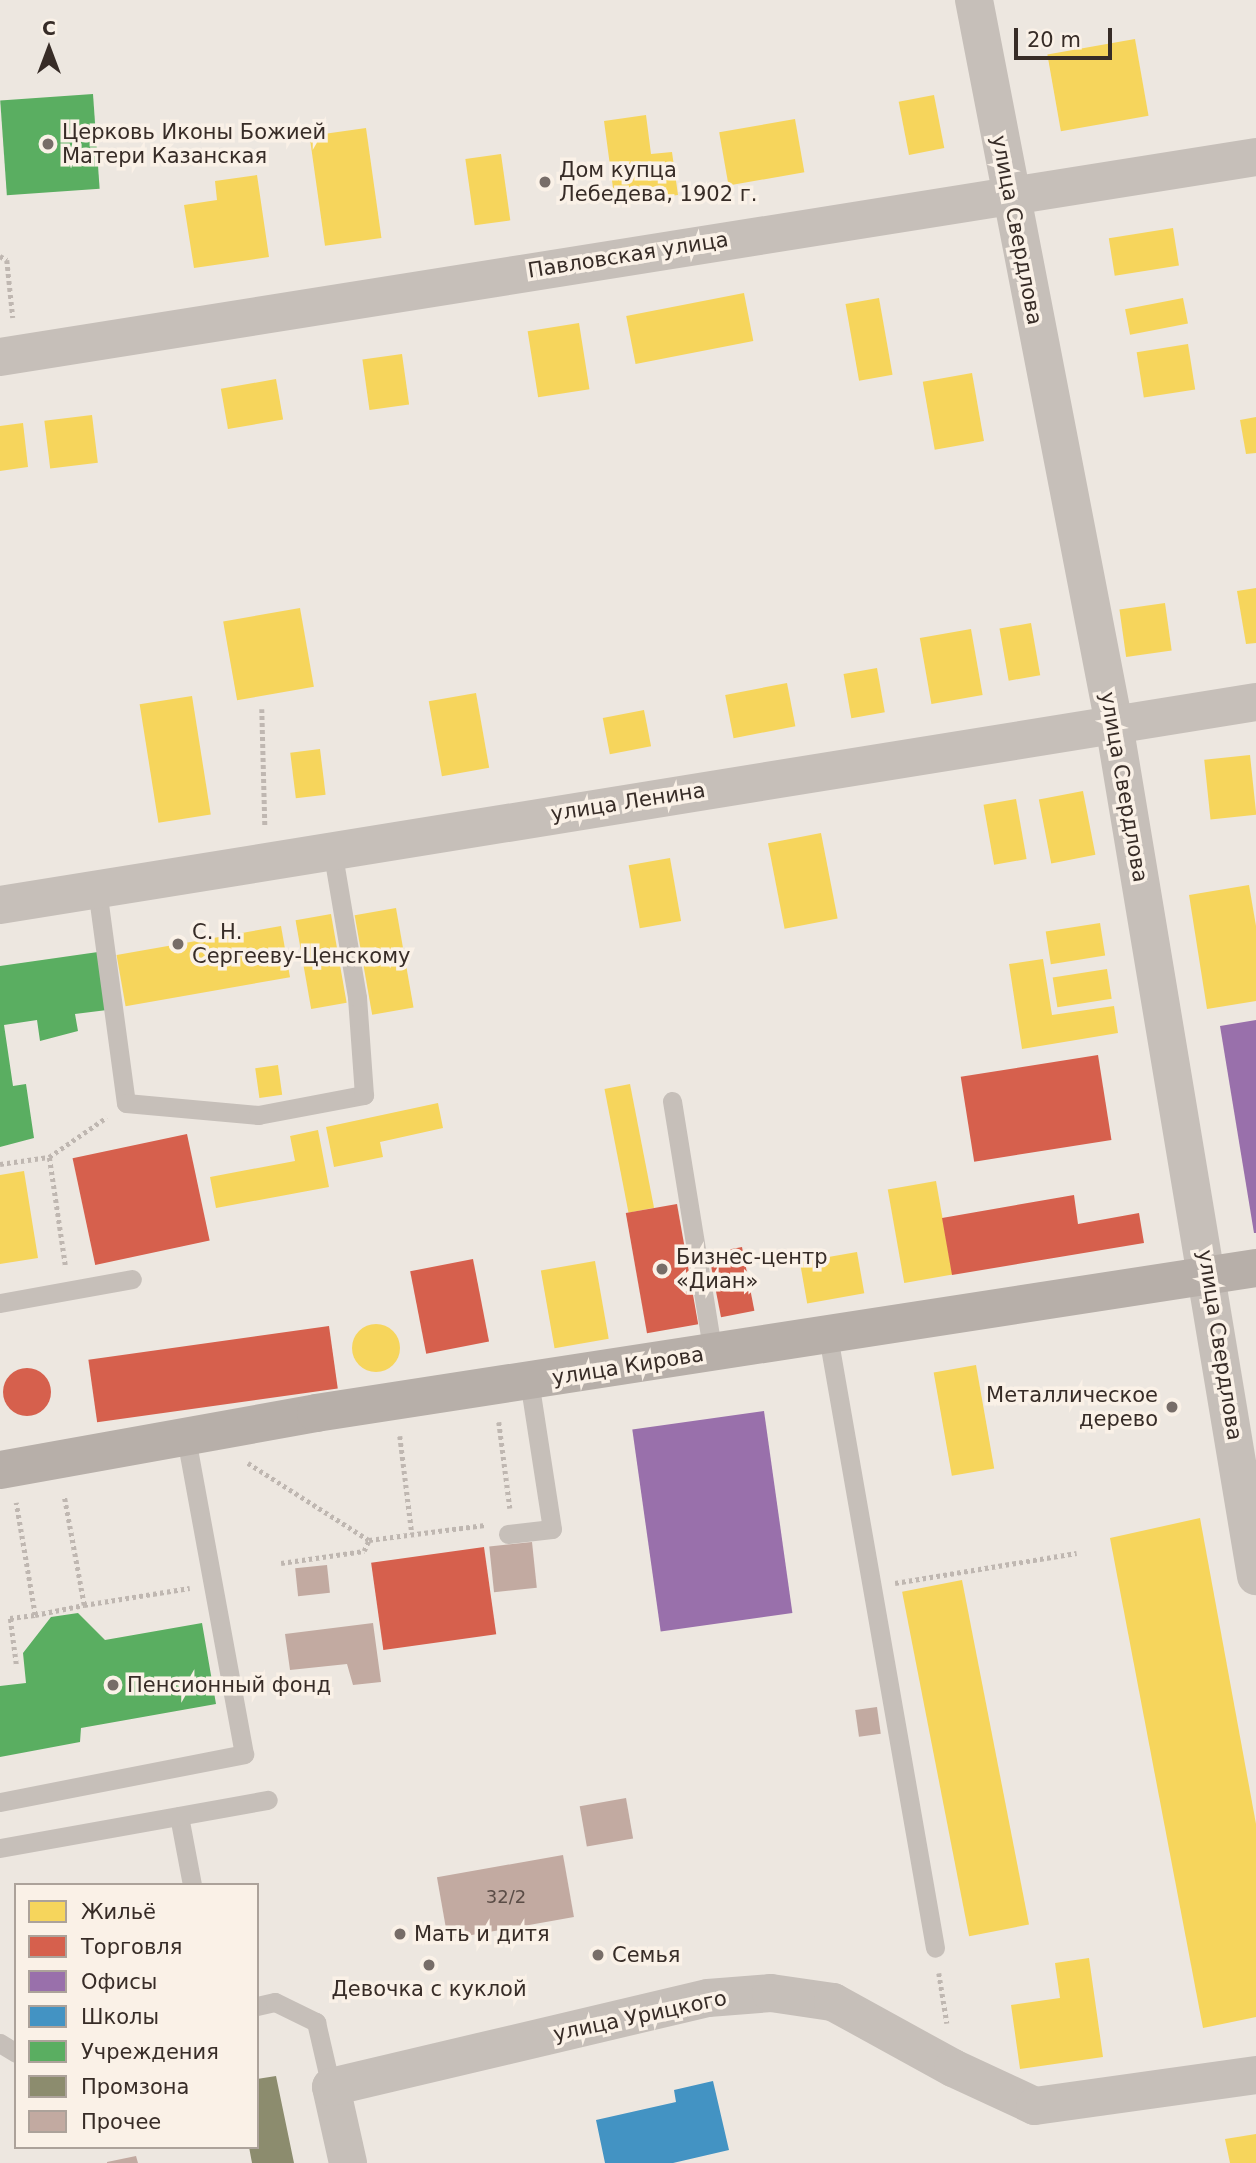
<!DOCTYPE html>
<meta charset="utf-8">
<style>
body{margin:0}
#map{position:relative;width:1256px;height:2163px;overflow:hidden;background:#ede7e0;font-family:"DejaVu Sans",sans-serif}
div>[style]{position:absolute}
.homes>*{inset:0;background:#f6d55c;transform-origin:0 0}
.round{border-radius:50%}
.shops>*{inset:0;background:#d6604d;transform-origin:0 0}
.offices>*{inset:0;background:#9970ab;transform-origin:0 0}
.schools>*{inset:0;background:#4393c3}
.public>*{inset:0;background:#5aae61;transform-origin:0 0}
.industry>*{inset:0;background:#8c8c6e}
.building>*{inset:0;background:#c2aaa1;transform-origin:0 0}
.path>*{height:4.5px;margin-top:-2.25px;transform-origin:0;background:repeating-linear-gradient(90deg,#bfb7b1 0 3.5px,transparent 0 7px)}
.lane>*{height:19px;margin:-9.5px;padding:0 9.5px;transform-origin:9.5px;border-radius:9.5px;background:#c6bfb9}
.street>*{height:38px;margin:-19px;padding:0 19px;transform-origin:19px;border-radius:19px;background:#c6bfb9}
.secondary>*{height:38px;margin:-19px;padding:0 19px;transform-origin:19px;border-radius:19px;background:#b7afa9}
.dots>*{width:19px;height:19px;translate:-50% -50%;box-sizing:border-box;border:4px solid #faf1e7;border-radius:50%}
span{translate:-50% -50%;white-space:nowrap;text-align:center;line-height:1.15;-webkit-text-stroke:7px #faf1e7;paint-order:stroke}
.number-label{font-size:18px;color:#5a4c46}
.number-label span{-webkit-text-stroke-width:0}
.poi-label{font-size:21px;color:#372c27}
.left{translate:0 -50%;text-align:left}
.right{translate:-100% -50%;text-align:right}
.street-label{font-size:21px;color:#372c27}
.legend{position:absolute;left:14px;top:1883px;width:245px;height:266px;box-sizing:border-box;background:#faf1e7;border:2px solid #aca29a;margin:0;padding:9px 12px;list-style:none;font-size:21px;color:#372c27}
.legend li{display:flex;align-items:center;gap:14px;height:35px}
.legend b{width:35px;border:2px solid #aca29a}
.north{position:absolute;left:14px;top:14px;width:70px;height:70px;-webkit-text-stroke:5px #faf1e7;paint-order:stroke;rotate:0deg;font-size:19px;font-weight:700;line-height:28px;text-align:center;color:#372c27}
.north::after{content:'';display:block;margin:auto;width:24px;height:32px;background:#372c27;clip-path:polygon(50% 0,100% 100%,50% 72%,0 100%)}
.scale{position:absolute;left:1014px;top:28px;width:98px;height:32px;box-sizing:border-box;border:4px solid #372c27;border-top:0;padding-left:9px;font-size:21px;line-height:24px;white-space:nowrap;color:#372c27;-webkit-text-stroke:5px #faf1e7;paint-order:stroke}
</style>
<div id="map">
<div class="homes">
<i style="left:1135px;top:39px;width:78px;height:89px;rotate:80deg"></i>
<i style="left:934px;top:95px;width:54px;height:36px;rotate:79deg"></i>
<i style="clip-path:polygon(646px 115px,651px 154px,672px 152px,678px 195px,615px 203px,604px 121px)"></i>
<i style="left:795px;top:119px;width:54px;height:77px;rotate:80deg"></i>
<i style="left:366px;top:128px;width:111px;height:57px;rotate:82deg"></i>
<i style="left:501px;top:154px;width:67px;height:36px;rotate:82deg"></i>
<i style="clip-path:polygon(257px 175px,269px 257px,194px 268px,184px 205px,217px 200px,215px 181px)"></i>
<i style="left:1173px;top:228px;width:38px;height:65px;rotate:81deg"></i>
<i style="left:744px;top:293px;width:49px;height:120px;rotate:79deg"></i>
<i style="left:879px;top:298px;width:78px;height:34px;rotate:80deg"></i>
<i style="left:1183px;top:298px;width:26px;height:59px;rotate:79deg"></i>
<i style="left:579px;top:323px;width:67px;height:52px;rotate:81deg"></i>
<i style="left:1188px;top:344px;width:46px;height:52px;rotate:81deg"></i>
<i style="left:402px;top:354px;width:51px;height:40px;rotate:82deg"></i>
<i style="left:972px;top:373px;width:69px;height:50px;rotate:80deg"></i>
<i style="left:276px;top:379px;width:41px;height:56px;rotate:80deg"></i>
<i style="left:92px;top:415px;width:48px;height:48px;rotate:83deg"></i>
<i style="clip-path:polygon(1256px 417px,1256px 453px,1246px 454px,1240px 420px)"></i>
<i style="clip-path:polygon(23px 423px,28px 467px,0 471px,0 426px)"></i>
<i style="clip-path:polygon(1256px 588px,1256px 643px,1246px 644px,1237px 591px)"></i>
<i style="left:1165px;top:603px;width:48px;height:46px;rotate:82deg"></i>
<i style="left:300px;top:608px;width:80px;height:78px;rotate:80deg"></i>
<i style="left:1031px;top:623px;width:53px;height:32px;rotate:80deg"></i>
<i style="left:971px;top:629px;width:67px;height:52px;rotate:80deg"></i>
<i style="left:877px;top:668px;width:45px;height:34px;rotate:80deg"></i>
<i style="left:787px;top:683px;width:44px;height:63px;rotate:79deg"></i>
<i style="left:476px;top:693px;width:76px;height:48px;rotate:80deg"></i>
<i style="left:192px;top:696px;width:120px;height:53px;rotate:81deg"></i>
<i style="left:644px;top:710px;width:37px;height:42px;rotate:79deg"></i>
<i style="left:320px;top:749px;width:46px;height:30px;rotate:83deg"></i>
<i style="left:1250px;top:755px;width:60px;height:46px;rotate:84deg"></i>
<i style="left:1083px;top:791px;width:65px;height:45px;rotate:79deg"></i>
<i style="left:1016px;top:799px;width:61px;height:33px;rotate:80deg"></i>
<i style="left:821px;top:833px;width:87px;height:54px;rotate:79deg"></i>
<i style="left:670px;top:858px;width:64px;height:42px;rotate:80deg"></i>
<i style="clip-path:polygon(1249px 885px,1256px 926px,1256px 1001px,1207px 1009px,1189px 895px)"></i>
<i style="left:396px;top:908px;width:101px;height:42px;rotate:80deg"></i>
<i style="left:331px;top:914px;width:90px;height:36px;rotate:80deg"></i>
<i style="left:1100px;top:923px;width:33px;height:55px;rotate:81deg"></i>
<i style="left:281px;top:926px;width:52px;height:167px;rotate:80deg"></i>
<i style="clip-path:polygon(1043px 959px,1052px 1015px,1114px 1006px,1118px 1033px,1022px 1049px,1009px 964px)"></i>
<i style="left:1107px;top:969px;width:30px;height:55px;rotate:81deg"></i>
<i style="left:278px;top:1065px;width:30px;height:23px;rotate:82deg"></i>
<i style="left:630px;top:1084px;width:126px;height:26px;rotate:79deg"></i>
<i style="clip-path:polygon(438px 1103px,443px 1128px,380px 1142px,383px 1157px,334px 1167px,326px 1127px)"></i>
<i style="clip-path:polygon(318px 1130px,329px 1187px,216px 1208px,210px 1177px,295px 1161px,290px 1136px)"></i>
<i style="clip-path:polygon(24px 1171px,38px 1258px,0 1264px,0 1175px)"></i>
<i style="left:936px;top:1181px;width:95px;height:49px;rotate:80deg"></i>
<i style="left:857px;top:1252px;width:42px;height:58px;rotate:80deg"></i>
<i style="left:595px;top:1261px;width:79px;height:55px;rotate:80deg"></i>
<i class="round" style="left:352px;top:1324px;width:48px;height:48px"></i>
<i style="left:976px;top:1365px;width:105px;height:43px;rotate:80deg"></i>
<i style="clip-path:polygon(1200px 1518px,1256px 1824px,1256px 2017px,1203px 2028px,1110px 1538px)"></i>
<i style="left:962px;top:1580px;width:351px;height:61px;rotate:79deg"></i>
<i style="clip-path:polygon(1089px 1958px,1103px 2057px,1020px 2069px,1011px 2005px,1060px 1998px,1055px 1963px)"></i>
<i style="clip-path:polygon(1256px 2134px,1256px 2163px,1230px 2163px,1225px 2139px)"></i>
</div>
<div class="shops">
<i style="left:1098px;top:1055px;width:86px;height:139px;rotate:81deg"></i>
<i style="left:187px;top:1134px;width:109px;height:117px;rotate:78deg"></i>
<i style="clip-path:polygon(1074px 1195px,1078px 1224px,1139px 1213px,1144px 1243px,952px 1275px,942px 1218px)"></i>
<i style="left:677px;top:1204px;width:122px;height:52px;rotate:80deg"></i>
<i style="left:742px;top:1247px;width:65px;height:34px;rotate:79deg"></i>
<i style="left:473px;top:1259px;width:84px;height:64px;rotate:79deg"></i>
<i style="left:329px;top:1326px;width:63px;height:243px;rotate:82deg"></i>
<i class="round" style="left:3px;top:1368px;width:48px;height:48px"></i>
<i style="left:484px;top:1547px;width:88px;height:114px;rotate:82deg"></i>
</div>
<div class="offices">
<i style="clip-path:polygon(1256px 1020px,1256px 1233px,1254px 1233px,1220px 1026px)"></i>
<i style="left:764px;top:1411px;width:204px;height:133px;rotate:82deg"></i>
</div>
<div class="schools">
<i style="clip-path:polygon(713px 2081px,729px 2150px,673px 2163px,605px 2163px,596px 2120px,676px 2102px,674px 2090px)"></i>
</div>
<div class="public">
<i style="left:93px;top:94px;width:95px;height:93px;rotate:86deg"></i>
<i style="clip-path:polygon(98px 952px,107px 1010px,75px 1014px,78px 1031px,40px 1041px,37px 1020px,4px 1025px,13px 1086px,26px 1084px,34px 1138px,0 1147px,0 966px)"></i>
<i style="clip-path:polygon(78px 1613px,105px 1640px,202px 1623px,216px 1704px,81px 1728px,80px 1742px,0 1757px,0 1686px,26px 1683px,23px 1653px,51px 1617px)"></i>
</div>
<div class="industry">
<i style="clip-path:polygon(276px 2076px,294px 2163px,252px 2163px,249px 2147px,257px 2147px,257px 2079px)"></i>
</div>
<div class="building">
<i style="left:532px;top:1542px;width:46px;height:43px;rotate:84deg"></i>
<i style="left:327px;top:1565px;width:28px;height:32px;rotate:84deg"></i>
<i style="clip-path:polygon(373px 1623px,381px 1682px,353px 1685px,347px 1664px,290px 1670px,285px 1634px)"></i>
<i style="left:877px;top:1707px;width:27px;height:22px;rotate:82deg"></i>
<i style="left:626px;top:1798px;width:41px;height:47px;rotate:80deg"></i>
<i style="left:563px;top:1855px;width:63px;height:128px;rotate:80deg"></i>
<i style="clip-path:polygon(136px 2156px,138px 2163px,107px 2163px,107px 2162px)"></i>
</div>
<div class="path">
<i style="left:0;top:256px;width:8px;rotate:30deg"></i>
<i style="left:7px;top:260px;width:58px;rotate:84.1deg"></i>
<i style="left:262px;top:709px;width:118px;rotate:88.5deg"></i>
<i style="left:0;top:1164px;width:49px;rotate:-8.1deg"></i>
<i style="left:65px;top:1265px;width:109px;rotate:-98.4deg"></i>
<i style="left:49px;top:1157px;width:70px;rotate:-34.6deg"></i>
<i style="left:499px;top:1422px;width:87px;rotate:82.7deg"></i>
<i style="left:400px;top:1436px;width:99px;rotate:83deg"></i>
<i style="left:248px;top:1463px;width:143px;rotate:32.5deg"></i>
<i style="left:369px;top:1540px;width:117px;rotate:-7.4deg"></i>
<i style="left:281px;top:1563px;width:84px;rotate:-8.2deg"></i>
<i style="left:364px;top:1551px;width:12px;rotate:-66deg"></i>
<i style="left:895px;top:1583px;width:184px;rotate:-9.4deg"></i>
<i style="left:84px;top:1605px;width:107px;rotate:-9.1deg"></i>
<i style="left:35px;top:1615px;width:50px;rotate:-11.5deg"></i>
<i style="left:84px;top:1605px;width:111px;rotate:-100.4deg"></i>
<i style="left:16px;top:1664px;width:46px;rotate:-97.4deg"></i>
<i style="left:10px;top:1618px;width:25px;rotate:-7deg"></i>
<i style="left:35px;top:1615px;width:114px;rotate:-99.6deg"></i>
<i style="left:939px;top:1973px;width:51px;rotate:80.9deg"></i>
</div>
<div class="lane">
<i style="left:97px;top:889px;width:216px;rotate:82.3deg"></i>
<i style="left:126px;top:1103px;width:133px;rotate:5.2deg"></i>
<i style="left:258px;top:1115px;width:108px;rotate:-10.7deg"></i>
<i style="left:364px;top:1095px;width:98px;rotate:-94.1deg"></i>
<i style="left:357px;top:997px;width:150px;rotate:-99.6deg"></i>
<i style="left:672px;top:1101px;width:255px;rotate:80.8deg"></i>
<i style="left:0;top:1303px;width:134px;rotate:-10.3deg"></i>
<i style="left:828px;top:1336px;width:621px;rotate:80.08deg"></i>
<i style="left:508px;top:1534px;width:44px;rotate:-6.5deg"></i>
<i style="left:552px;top:1529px;width:150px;rotate:-98.8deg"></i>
<i style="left:0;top:1802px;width:249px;rotate:-11.1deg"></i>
<i style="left:244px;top:1754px;width:322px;rotate:-100.4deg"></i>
<i style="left:179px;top:1816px;width:70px;rotate:79.3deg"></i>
<i style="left:0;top:1848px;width:272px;rotate:-10.2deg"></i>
<i style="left:257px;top:2006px;width:18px;rotate:-13deg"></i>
<i style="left:275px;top:2002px;width:46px;rotate:26deg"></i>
<i style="left:316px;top:2022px;width:67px;rotate:77deg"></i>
<i style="left:0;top:2043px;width:19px;rotate:32deg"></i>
</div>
<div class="street">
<i style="left:974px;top:0;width:737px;rotate:79.06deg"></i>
<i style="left:1114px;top:724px;width:864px;rotate:80.54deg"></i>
<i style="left:0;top:357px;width:1272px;rotate:-9.05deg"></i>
<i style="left:0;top:905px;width:1272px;rotate:-9.18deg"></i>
<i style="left:348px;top:2163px;width:78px;rotate:-102.6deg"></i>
<i style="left:331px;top:2087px;width:387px;rotate:-13.3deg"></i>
<i style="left:708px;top:1998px;width:63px;rotate:-4.5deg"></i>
<i style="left:771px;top:1993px;width:63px;rotate:8.3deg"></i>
<i style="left:833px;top:2002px;width:137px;rotate:28.8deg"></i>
<i style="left:953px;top:2068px;width:90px;rotate:24.9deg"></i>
<i style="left:1035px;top:2106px;width:223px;rotate:-8deg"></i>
</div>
<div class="secondary">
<i style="left:0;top:1470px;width:321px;rotate:-10.2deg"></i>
<i style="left:316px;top:1413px;width:951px;rotate:-8.77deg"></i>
</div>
<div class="dots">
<i style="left:48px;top:144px;background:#776d68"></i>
<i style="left:545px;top:182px;background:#776d68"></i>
<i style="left:178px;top:944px;background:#776d68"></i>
<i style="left:662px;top:1269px;background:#776d68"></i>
<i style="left:1172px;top:1407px;background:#776d68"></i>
<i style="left:113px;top:1685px;background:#776d68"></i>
<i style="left:400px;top:1934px;background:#776d68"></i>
<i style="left:598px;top:1955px;background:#776d68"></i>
<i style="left:429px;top:1965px;background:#776d68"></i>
</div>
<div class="number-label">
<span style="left:506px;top:1897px">32/2</span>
</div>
<div class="poi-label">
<span class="left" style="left:62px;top:144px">Церковь Иконы Божией<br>Матери Казанская</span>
<span class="left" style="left:559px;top:182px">Дом купца<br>Лебедева, 1902 г.</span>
<span class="left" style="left:192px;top:944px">С. Н.<br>Сергееву-Ценскому</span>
<span class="left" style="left:676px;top:1269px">Бизнес-центр<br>«Диан»</span>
<span class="right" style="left:1158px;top:1407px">Металлическое<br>дерево</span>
<span class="left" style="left:127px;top:1685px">Пенсионный фонд</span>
<span class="left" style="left:414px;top:1934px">Мать и дитя</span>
<span class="left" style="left:612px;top:1955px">Семья</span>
<span style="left:429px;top:1989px">Девочка с куклой</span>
</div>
<div class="street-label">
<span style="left:1017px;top:230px;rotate:79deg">улица Свердлова</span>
<span style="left:628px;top:255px;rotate:-9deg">Павловская улица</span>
<span style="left:1124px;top:787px;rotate:80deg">улица Свердлова</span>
<span style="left:628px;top:802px;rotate:-9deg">улица Ленина</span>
<span style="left:1220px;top:1345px;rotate:81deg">улица Свердлова</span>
<span style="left:628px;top:1366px;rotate:-9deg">улица Кирова</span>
<span style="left:640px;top:2016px;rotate:-12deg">улица Урицкого</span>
</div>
<ul class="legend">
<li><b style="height:19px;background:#f6d55c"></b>Жильё</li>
<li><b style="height:19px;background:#d6604d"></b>Торговля</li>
<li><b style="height:19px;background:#9970ab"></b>Офисы</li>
<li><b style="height:19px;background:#4393c3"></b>Школы</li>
<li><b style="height:19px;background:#5aae61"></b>Учреждения</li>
<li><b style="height:19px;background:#8c8c6e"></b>Промзона</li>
<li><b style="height:19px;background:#c2aaa1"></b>Прочее</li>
</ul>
<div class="north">С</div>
<div class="scale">20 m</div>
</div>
